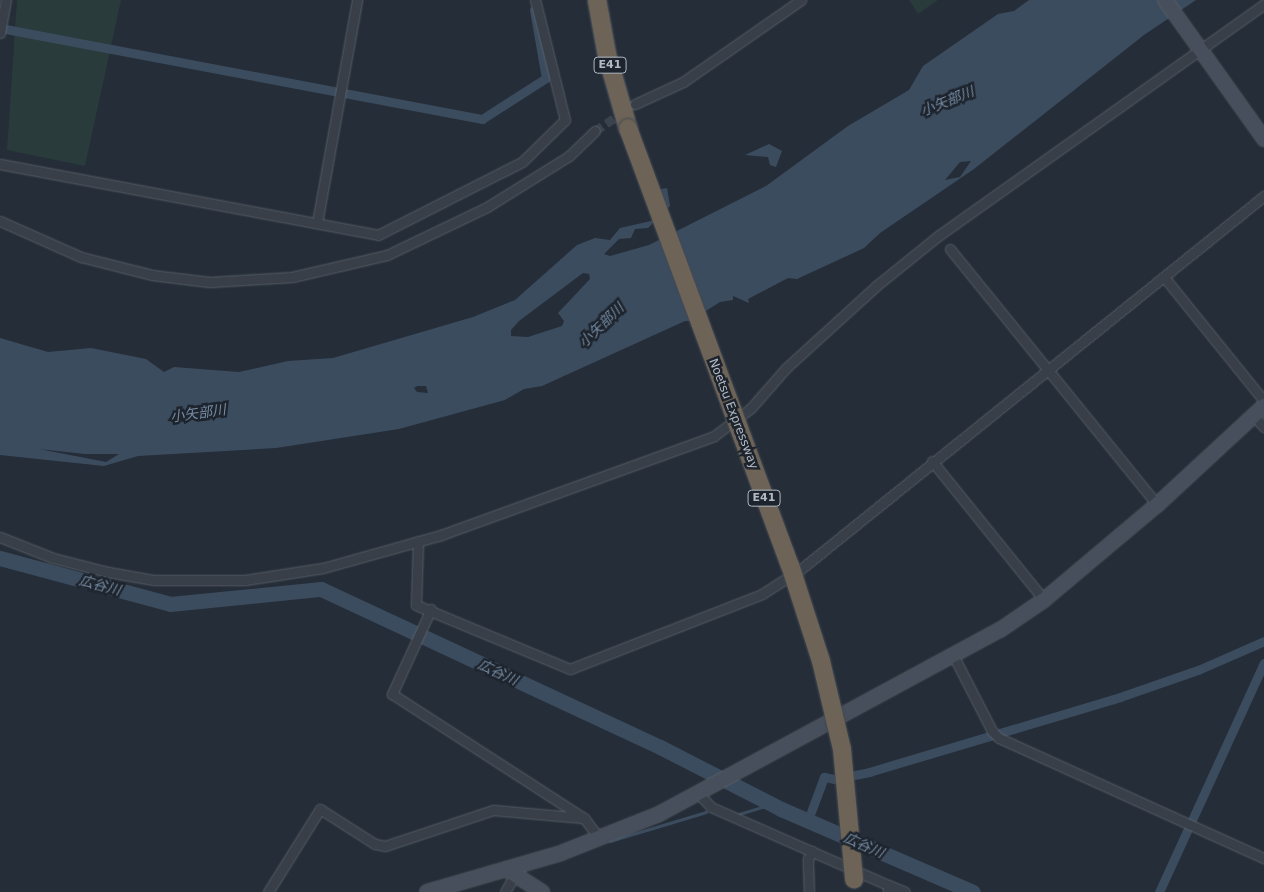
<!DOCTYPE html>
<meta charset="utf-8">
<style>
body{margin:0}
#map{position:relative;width:1264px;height:892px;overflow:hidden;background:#252d38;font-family:"DejaVu Sans","Noto Sans JP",sans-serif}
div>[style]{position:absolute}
.green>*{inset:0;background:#293b3b}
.water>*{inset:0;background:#3c4c5f}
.stream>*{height:2.5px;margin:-1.25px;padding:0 1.25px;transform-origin:1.25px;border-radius:1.25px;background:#3c4c5f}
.canal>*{height:9px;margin:-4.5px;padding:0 4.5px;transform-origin:4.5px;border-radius:4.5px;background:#3c4c5f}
.river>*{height:15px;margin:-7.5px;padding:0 7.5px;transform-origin:7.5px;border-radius:7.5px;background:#3c4c5f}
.street-tunnel>*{height:9px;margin-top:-4.5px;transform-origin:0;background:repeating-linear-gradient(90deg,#3a424d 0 9px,transparent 0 13.5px)}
.roads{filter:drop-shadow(0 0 1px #565d66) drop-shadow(0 0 1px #565d66)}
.street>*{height:9px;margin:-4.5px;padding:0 4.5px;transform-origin:4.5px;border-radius:4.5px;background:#383f48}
.secondary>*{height:14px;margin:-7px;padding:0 7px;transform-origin:7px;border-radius:7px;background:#464f5b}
.highway>*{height:18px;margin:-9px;padding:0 9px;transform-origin:9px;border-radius:9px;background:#6d6356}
.bridges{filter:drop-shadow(0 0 1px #434a53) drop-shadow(0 0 1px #434a53)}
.highway-bridge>*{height:18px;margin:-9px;padding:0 9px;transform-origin:9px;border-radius:9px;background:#6d6356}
span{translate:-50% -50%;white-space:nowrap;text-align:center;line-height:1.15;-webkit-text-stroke:5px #1d242d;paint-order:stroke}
.shield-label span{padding:1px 4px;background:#1d242d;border:1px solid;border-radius:4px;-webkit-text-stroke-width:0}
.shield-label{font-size:11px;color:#b3bac4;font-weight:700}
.street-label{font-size:12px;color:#b3bac4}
.water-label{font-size:14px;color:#778ca4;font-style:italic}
</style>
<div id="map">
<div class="green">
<i style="clip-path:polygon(17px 0,121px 0,85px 166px,7px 150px)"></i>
<i style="clip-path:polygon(909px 0,938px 0,918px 14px)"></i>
</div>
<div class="water">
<i style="clip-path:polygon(evenodd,1029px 0,1196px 0,1144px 35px,974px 169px,880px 233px,864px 248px,797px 279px,788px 278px,748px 299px,749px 303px,733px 296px,733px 300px,720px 302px,690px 321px,685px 321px,542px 386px,524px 389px,505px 400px,399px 429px,276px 448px,138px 456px,104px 466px,0 455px,0 338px,48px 352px,91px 348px,146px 359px,164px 372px,174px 367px,239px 372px,288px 361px,333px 358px,473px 317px,515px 300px,577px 245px,595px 238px,610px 240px,620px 228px,651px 221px,666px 204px,651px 191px,667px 188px,670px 206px,648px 228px,635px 229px,631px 238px,619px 239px,604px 254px,610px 256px,649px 245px,766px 186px,848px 126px,909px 90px,923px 66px,998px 14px,1014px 11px,1029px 0,971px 161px,960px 177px,945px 180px,960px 162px,971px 161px,1029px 0,583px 273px,589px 274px,590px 279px,558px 313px,564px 321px,562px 326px,528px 337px,511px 336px,511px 330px,519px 321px,583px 273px,1029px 0,417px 386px,426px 386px,428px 393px,417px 392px,414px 388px,417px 386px,1029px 0,39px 449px,85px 454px,119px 454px,106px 462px,39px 449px)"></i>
<i style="clip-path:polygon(769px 144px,782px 151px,776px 167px,770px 165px,768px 157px,745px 155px)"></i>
</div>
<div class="stream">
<i style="left:736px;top:815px;width:39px;rotate:-17deg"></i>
<i style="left:610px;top:841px;width:100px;rotate:-16.8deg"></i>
</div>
<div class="canal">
<i style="left:0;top:28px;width:491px;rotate:10.7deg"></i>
<i style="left:482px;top:119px;width:76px;rotate:-32.6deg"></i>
<i style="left:546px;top:78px;width:69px;rotate:-100deg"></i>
<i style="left:808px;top:820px;width:46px;rotate:-69.6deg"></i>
<i style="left:824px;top:777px;width:10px;rotate:11deg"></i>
<i style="left:834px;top:779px;width:36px;rotate:-11deg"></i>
<i style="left:869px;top:772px;width:262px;rotate:-16.6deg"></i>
<i style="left:1120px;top:697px;width:83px;rotate:-19.1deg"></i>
<i style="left:1198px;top:670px;width:72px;rotate:-23.7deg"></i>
<i style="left:1159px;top:892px;width:252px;rotate:-65.4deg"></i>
</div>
<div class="river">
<i style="left:0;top:558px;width:176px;rotate:15.1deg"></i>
<i style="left:170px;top:604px;width:152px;rotate:-5.7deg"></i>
<i style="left:321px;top:589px;width:374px;rotate:25deg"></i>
<i style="left:660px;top:747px;width:136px;rotate:27.1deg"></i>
<i style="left:781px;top:809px;width:209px;rotate:23.4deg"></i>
</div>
<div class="street-tunnel">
<i style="left:595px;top:131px;width:48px;rotate:-34deg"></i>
</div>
<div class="roads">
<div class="street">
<i style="left:0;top:33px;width:34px;rotate:-80deg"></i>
<i style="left:635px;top:104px;width:53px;rotate:-24.6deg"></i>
<i style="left:683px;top:82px;width:144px;rotate:-34.8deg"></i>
<i style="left:0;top:164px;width:385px;rotate:10.6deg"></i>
<i style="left:378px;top:235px;width:161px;rotate:-26.9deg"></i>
<i style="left:522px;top:162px;width:60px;rotate:-44.3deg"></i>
<i style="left:565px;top:120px;width:124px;rotate:-104deg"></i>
<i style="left:0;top:221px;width:89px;rotate:24deg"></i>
<i style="left:81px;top:257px;width:73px;rotate:14.2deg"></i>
<i style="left:152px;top:275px;width:58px;rotate:6.9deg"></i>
<i style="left:210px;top:282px;width:82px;rotate:-3.5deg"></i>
<i style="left:292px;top:277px;width:98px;rotate:-13deg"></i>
<i style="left:387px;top:255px;width:111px;rotate:-25.6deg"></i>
<i style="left:487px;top:207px;width:97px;rotate:-31.9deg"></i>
<i style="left:569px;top:156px;width:36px;rotate:-44deg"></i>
<i style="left:317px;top:223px;width:227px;rotate:-79.8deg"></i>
<i style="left:950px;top:249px;width:329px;rotate:51deg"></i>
<i style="left:1164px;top:277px;width:159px;rotate:51.1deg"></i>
<i style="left:1254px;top:416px;width:15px;rotate:48deg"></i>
<i style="left:932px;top:461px;width:179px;rotate:51.1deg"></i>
<i style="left:0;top:537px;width:57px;rotate:21.6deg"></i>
<i style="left:53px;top:558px;width:57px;rotate:14.3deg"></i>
<i style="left:108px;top:572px;width:47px;rotate:9.9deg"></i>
<i style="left:154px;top:580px;width:91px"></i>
<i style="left:245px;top:580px;width:79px;rotate:-8.7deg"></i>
<i style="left:323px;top:568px;width:123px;rotate:-15.6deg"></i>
<i style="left:441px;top:535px;width:290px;rotate:-19.9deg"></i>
<i style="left:714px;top:436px;width:46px;rotate:-37.1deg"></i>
<i style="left:751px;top:408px;width:53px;rotate:-48.8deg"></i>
<i style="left:786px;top:368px;width:122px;rotate:-42.3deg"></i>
<i style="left:876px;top:286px;width:80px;rotate:-38.9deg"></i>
<i style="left:938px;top:236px;width:400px;rotate:-35.4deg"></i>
<i style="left:418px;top:541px;width:64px;rotate:91.8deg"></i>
<i style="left:416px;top:605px;width:167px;rotate:22.6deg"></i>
<i style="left:570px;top:669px;width:206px;rotate:-21.3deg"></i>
<i style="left:762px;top:594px;width:46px;rotate:-32.7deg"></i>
<i style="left:801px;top:569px;width:595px;rotate:-38.86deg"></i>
<i style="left:431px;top:609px;width:94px;rotate:114.6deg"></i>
<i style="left:392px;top:694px;width:229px;rotate:32.9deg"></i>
<i style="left:953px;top:655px;width:85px;rotate:62.8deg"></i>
<i style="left:992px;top:731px;width:10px;rotate:45deg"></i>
<i style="left:999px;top:738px;width:291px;rotate:24.4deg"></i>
<i style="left:698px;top:793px;width:19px;rotate:47deg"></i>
<i style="left:711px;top:807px;width:193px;rotate:23.8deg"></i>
<i style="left:888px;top:885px;width:7px;rotate:90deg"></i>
<i style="left:888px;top:885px;width:18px;rotate:22deg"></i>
<i style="left:268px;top:892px;width:98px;rotate:-57.9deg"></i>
<i style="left:320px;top:809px;width:65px;rotate:32.5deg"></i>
<i style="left:375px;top:844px;width:10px;rotate:11deg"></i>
<i style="left:385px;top:846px;width:114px;rotate:-18.4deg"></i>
<i style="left:493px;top:810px;width:91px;rotate:5deg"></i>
<i style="left:584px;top:818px;width:25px;rotate:53deg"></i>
<i style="left:505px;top:892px;width:21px;rotate:-61deg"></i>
<i style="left:809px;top:892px;width:33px;rotate:-92deg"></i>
<i style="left:808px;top:859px;width:9px;rotate:-63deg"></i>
</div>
<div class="secondary">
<i style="left:1165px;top:0;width:171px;rotate:54.5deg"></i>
<i style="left:506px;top:869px;width:43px;rotate:32.6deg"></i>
<i style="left:427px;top:892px;width:140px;rotate:-16.2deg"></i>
<i style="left:561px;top:853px;width:105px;rotate:-21.7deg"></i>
<i style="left:659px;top:814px;width:387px;rotate:-28.4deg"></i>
<i style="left:1000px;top:630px;width:53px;rotate:-34.3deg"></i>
<i style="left:1044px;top:600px;width:148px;rotate:-40.1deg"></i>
<i style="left:1157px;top:505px;width:146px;rotate:-42.8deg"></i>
</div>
<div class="highway">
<i style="left:597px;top:0;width:56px;rotate:79.7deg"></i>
<i style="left:607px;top:55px;width:76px;rotate:74deg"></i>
</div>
</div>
<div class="bridges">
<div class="highway-bridge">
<i style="left:628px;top:128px;width:466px;rotate:69.7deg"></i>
<i style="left:790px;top:565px;width:101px;rotate:72.1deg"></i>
<i style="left:821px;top:661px;width:90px;rotate:76.6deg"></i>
<i style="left:842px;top:749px;width:131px;rotate:84.7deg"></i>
</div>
</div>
<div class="shield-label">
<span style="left:610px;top:65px">E41</span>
<span style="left:764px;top:498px">E41</span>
</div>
<div class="street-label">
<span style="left:733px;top:414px;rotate:69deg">Noetsu Expressway</span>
</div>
<div class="water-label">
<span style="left:947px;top:101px;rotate:-22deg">小矢部川</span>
<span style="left:601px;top:325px;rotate:-44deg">小矢部川</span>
<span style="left:198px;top:413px;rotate:-8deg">小矢部川</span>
<span style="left:100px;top:585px;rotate:15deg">広谷川</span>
<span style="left:498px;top:672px;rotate:25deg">広谷川</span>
<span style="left:864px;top:845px;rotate:24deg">広谷川</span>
</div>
</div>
